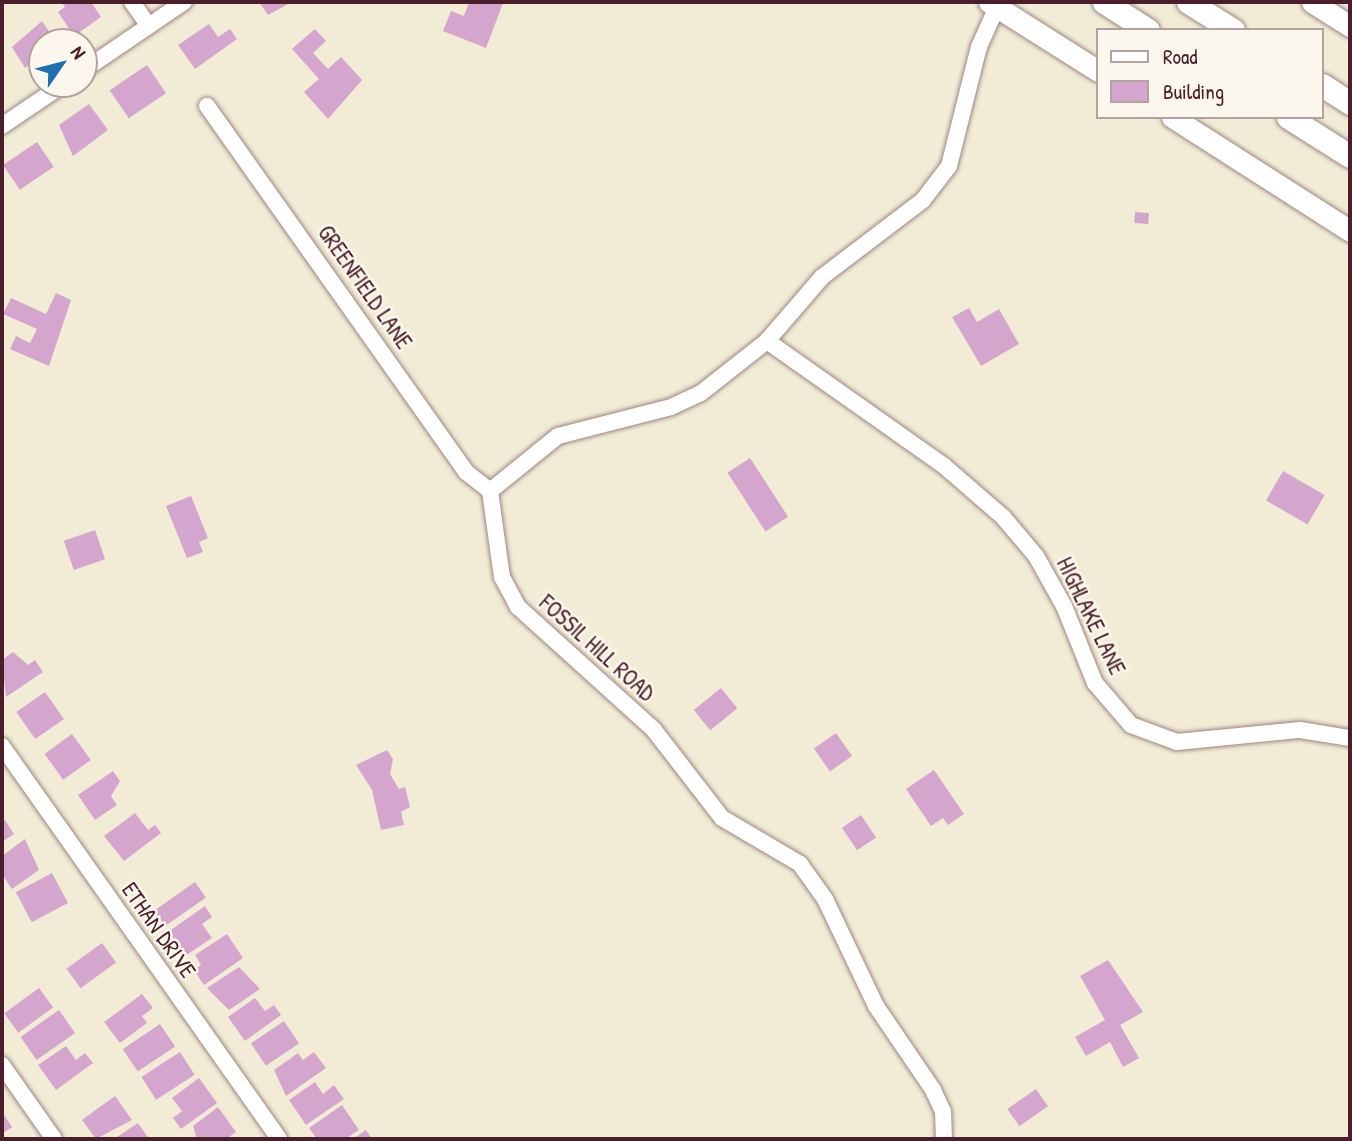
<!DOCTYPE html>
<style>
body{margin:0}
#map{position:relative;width:1352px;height:1141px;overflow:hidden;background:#f2ecd6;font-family:"Patrick Hand",sans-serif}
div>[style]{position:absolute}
.building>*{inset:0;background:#d5a6cd;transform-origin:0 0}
.roads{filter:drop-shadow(0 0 2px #9e8680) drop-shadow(0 0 2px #9e8680)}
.minor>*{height:16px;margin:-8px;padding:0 8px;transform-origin:8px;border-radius:8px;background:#fff}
.major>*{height:21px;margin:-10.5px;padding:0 10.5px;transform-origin:10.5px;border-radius:10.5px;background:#fff}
.highway>*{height:23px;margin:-11.5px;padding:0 11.5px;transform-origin:11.5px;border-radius:11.5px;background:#fff}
span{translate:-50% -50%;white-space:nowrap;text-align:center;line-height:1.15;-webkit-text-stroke:5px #fbf7ec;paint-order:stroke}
.street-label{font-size:23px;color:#4a1f2b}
.frame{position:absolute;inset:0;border:4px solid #4a1f2b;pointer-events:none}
.legend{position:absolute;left:1096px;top:28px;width:228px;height:91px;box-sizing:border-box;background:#fbf7ec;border:2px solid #b4a19f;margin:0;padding:9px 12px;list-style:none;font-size:21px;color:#4a1f2b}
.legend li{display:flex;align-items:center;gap:14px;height:35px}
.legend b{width:35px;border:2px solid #b4a19f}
.north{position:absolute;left:28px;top:28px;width:70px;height:70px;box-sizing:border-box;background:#fbf7ec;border:2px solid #b4a19f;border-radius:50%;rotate:55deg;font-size:19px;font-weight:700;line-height:28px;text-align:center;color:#4a1f2b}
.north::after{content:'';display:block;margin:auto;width:24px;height:32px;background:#1f6fb2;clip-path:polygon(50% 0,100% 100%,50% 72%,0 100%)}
</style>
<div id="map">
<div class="building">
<i style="clip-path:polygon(61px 2px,91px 2px,101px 17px,74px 36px,58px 12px,65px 7px)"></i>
<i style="clip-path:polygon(259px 2px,292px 2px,268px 15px)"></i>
<i style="clip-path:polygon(469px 2px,503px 3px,486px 48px,443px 31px,451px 11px,464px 16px)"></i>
<i style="clip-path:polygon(42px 21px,56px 42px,42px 42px,42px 57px,25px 68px,12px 47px)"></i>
<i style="clip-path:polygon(209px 24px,218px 37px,230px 29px,237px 39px,195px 69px,178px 45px)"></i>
<i style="clip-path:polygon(315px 29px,326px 41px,313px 53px,328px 69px,341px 57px,362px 80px,328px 119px,304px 92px,319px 79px,292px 49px)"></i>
<i style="left:147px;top:65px;width:34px;height:45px;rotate:56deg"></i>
<i style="clip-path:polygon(89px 104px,108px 130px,73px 156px,59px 125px)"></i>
<i style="left:37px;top:142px;width:30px;height:41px;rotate:56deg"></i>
<i style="left:1135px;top:212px;width:14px;height:11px;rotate:4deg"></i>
<i style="clip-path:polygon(56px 293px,71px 300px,49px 366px,10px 349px,16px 336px,30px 343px,37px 329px,3px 314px,11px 298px,46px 314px)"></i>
<i style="clip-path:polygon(969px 308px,977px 322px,999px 309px,1019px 344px,981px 366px,952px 317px)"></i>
<i style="left:750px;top:458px;width:70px;height:27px;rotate:57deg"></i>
<i style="left:1283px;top:471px;width:48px;height:34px;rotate:30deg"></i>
<i style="clip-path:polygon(191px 496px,208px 538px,199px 542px,203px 552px,187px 558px,166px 506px)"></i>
<i style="left:95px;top:530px;width:31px;height:33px;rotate:71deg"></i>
<i style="clip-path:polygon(13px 652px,28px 665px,35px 660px,43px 672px,6px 697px,2px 660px)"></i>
<i style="left:721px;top:688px;width:26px;height:35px;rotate:51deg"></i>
<i style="left:45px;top:692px;width:33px;height:35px;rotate:55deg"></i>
<i style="left:836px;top:733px;width:28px;height:27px;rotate:55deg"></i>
<i style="left:72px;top:734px;width:32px;height:34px;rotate:54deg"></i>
<i style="clip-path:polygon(387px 750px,393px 759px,390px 774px,399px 789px,405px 787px,410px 807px,401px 812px,404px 825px,381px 830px,372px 790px,356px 765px)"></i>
<i style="clip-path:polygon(934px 770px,964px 814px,948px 825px,943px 818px,931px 826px,906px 789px)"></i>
<i style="clip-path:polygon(113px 771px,120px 781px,111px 796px,117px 805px,95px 820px,78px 795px)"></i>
<i style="clip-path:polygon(135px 813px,148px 830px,155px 825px,161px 833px,124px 861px,104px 836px)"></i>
<i style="left:861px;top:815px;width:27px;height:23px;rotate:56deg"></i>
<i style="clip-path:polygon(5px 820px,14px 834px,2px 842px,2px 822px)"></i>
<i style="clip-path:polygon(25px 839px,39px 870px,12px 889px,2px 874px,2px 856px)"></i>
<i style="left:52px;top:873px;width:34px;height:41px;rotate:62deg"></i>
<i style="left:195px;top:882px;width:19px;height:50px;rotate:55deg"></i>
<i style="clip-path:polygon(205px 906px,212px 917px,202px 924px,212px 938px,185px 956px,168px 932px)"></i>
<i style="clip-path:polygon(227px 934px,243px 958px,204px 985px,194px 970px,201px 965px,195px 955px)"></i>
<i style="left:102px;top:943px;width:24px;height:44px;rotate:54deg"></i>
<i style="clip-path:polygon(1108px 960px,1143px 1012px,1120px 1025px,1139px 1058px,1123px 1067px,1110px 1042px,1086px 1056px,1075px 1037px,1105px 1020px,1080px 976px)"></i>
<i style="clip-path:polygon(239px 967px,260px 989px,229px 1010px,207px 988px)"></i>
<i style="left:39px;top:988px;width:24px;height:43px;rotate:54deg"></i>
<i style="clip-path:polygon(142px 994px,153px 1008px,142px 1016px,147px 1023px,120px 1043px,104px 1022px)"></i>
<i style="clip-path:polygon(255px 998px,265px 1011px,274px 1005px,281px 1015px,245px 1041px,228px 1017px)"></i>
<i style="left:59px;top:1010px;width:28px;height:47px;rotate:55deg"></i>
<i style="left:284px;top:1021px;width:27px;height:40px;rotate:56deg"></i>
<i style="left:160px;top:1024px;width:27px;height:45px;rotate:56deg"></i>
<i style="clip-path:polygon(66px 1046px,76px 1060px,85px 1053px,93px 1063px,56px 1090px,38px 1065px)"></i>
<i style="left:180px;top:1052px;width:27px;height:46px;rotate:57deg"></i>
<i style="clip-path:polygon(314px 1052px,326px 1068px,286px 1096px,274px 1070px,298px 1053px,303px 1060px)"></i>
<i style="clip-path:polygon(199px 1078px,217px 1103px,181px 1129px,173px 1118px,182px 1111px,172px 1098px)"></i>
<i style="clip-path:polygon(315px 1082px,323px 1094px,334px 1085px,344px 1099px,306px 1125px,289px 1100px)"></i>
<i style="left:1036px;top:1089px;width:21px;height:35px;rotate:55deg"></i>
<i style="clip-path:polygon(115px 1096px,132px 1120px,96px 1139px,82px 1120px)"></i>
<i style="clip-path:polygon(342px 1105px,359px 1130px,345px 1139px,317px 1139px,309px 1128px)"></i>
<i style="clip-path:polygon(218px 1107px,236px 1132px,226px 1139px,197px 1139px,193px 1126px)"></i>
<i style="clip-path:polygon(2px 1112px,12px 1127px,2px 1134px)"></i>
<i style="clip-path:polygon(138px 1123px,149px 1139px,114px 1139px)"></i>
<i style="clip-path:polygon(366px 1130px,372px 1139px,353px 1139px)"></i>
</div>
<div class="roads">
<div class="minor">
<i style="left:132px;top:2px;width:29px;rotate:55deg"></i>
<i style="left:84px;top:70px;width:121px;rotate:-34.2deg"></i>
<i style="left:207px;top:106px;width:448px;rotate:54.7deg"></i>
<i style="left:466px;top:472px;width:31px;rotate:38deg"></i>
<i style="left:2px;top:126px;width:75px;rotate:-34.1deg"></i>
<i style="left:767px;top:341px;width:215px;rotate:35.2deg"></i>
<i style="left:943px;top:465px;width:79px;rotate:40.9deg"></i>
<i style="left:1003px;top:517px;width:51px;rotate:49.8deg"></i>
<i style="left:1036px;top:556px;width:57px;rotate:60.8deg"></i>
<i style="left:1064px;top:606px;width:83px;rotate:68.1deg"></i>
<i style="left:1095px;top:683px;width:55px;rotate:49.4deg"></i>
<i style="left:1131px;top:725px;width:49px;rotate:20.3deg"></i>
<i style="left:1177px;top:742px;width:124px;rotate:-5.6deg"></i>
<i style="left:1300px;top:730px;width:51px;rotate:9.1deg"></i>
<i style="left:490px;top:491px;width:87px;rotate:82.1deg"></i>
<i style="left:502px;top:577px;width:34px;rotate:62deg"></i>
<i style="left:518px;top:607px;width:183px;rotate:42.1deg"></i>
<i style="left:654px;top:730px;width:111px;rotate:52.3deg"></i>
<i style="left:722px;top:818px;width:91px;rotate:30.5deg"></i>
<i style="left:800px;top:864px;width:43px;rotate:54.5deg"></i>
<i style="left:825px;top:899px;width:119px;rotate:64.5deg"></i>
<i style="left:876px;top:1006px;width:102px;rotate:55.8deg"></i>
<i style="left:933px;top:1090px;width:23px;rotate:65deg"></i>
<i style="left:943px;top:1111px;width:28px;rotate:88deg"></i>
<i style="left:490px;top:491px;width:87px;rotate:-39deg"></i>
<i style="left:558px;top:436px;width:117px;rotate:-14.4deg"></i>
<i style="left:671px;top:407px;width:33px;rotate:-25deg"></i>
<i style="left:701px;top:393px;width:84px;rotate:-38.2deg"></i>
<i style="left:767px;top:341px;width:84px;rotate:-49.3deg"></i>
<i style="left:822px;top:277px;width:127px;rotate:-37.3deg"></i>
<i style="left:923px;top:200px;width:43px;rotate:-52.6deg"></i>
<i style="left:949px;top:166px;width:123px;rotate:-75.9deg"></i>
<i style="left:979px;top:47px;width:49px;rotate:-66deg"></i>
<i style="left:2px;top:746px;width:481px;rotate:54.8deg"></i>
<i style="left:2px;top:1065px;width:90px;rotate:54.9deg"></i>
</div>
<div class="major">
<i style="left:989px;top:2px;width:129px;rotate:32.3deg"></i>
<i style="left:1312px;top:2px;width:45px;rotate:32.3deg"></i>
<i style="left:1172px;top:117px;width:211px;rotate:32.6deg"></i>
</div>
<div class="highway">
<i style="left:1104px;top:2px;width:52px;rotate:32.5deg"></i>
<i style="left:1188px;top:2px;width:53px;rotate:31.9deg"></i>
<i style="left:1322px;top:85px;width:33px;rotate:33deg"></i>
<i style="left:1288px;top:117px;width:73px;rotate:32.2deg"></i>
</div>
</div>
<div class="street-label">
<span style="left:365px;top:287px;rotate:55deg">GREENFIELD LANE</span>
<span style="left:1091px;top:616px;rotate:64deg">HIGHLAKE LANE</span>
<span style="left:597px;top:648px;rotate:42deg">FOSSIL HILL ROAD</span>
<span style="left:159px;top:930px;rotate:55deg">ETHAN DRIVE</span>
</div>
<div class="frame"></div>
<ul class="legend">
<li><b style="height:9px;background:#fff"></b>Road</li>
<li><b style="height:19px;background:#d5a6cd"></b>Building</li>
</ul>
<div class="north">N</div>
</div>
